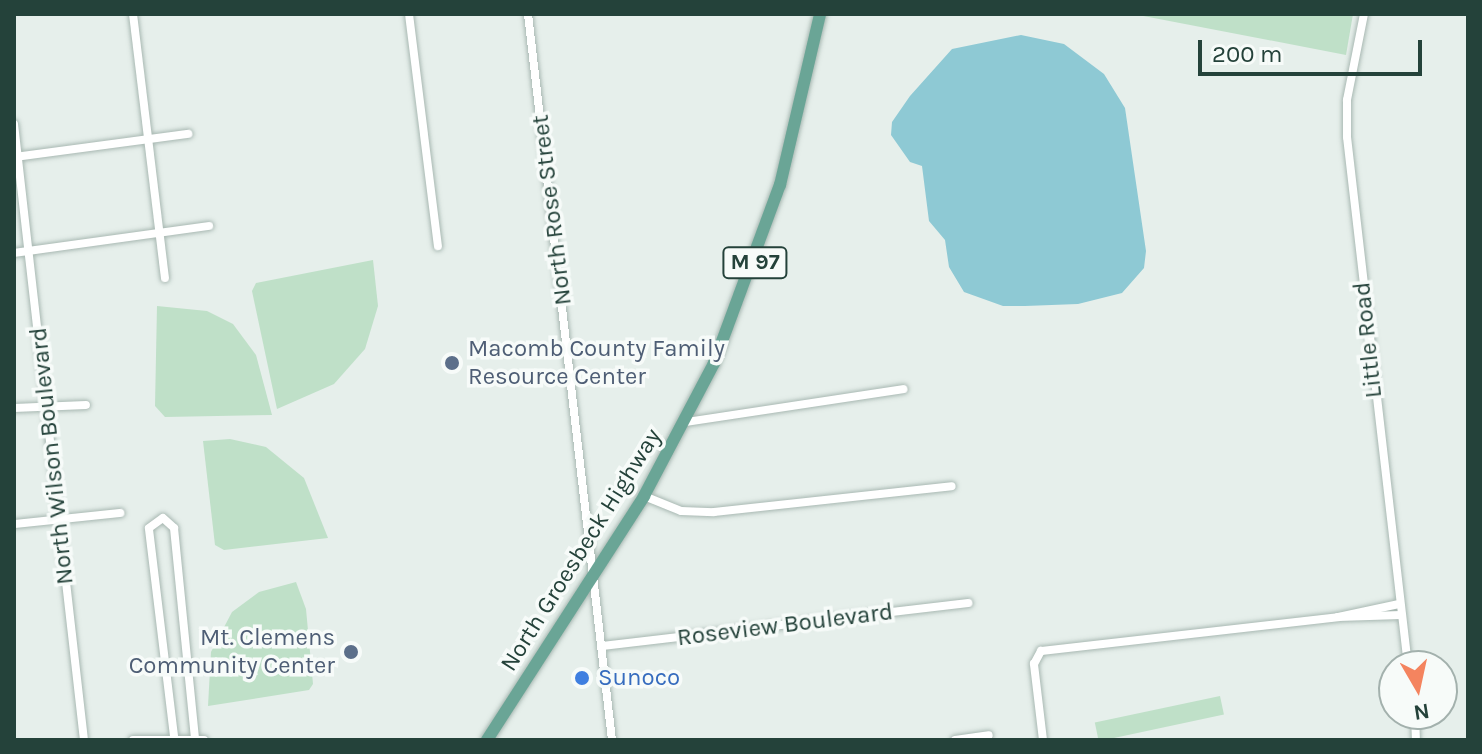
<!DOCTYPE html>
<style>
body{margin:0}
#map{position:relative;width:1482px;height:754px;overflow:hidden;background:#e6efeb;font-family:Karla,sans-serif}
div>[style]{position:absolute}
.green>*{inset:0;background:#bfe0c8;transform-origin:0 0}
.water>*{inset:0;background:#8ec9d4}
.roads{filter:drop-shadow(0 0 2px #a8b8b2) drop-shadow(0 0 2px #a8b8b2)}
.minor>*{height:8px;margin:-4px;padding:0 4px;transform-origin:4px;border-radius:4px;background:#fff}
.primary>*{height:12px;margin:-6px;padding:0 6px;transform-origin:6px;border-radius:6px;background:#6aa596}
.dots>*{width:22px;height:22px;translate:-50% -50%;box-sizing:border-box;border:4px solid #f7fbf9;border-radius:50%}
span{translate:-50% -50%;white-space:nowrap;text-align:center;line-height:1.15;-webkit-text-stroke:7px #f7fbf9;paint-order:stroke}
.shield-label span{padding:2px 6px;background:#f7fbf9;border:2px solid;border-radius:6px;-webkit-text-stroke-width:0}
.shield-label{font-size:22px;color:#24423a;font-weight:700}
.street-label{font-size:24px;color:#24423a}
.service-label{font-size:24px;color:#4e5e75}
.left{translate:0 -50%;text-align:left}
.right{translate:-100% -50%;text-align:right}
.shop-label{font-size:24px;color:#366cbe}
.frame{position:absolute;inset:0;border:16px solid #24423a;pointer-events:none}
.north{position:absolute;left:1378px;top:650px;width:80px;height:80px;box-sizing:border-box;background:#f7fbf9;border:2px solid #a3b1ad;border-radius:50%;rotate:171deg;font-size:22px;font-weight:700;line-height:32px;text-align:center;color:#24423a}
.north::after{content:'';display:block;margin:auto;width:28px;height:36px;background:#f4845f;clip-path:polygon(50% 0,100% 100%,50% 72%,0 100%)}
.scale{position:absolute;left:1198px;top:40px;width:224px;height:36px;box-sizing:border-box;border:4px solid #24423a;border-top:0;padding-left:10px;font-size:24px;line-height:28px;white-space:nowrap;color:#24423a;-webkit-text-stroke:6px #f7fbf9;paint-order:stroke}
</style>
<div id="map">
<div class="green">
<i style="clip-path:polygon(1133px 14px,1353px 14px,1346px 55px)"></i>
<i style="clip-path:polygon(373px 260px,378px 306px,365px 349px,334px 384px,277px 409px,252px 291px,256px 283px)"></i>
<i style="clip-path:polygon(157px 306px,207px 311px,233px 324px,256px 355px,272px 415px,165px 417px,155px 406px)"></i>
<i style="clip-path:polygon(230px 439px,266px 447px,304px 478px,328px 538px,224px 550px,215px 545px,203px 441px)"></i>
<i style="clip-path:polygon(296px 582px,306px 609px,313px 684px,309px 690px,208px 706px,211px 652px,232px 612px,259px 592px)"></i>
<i style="left:1220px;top:696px;width:19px;height:128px;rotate:78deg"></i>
</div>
<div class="water">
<i style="clip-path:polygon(1021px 35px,1064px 44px,1104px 74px,1125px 108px,1146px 251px,1144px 268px,1122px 293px,1078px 304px,1025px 306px,1003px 306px,964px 292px,949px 267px,945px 240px,929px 221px,922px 166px,910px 162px,891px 135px,892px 122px,910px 96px,952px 49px)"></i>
</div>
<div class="roads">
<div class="minor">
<i style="left:133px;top:14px;width:266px;rotate:83.1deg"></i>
<i style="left:409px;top:14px;width:234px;rotate:82.9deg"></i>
<i style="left:528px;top:14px;width:731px;rotate:83.4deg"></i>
<i style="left:1364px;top:14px;width:88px;rotate:101.2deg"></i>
<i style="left:1347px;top:100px;width:37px;rotate:90deg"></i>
<i style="left:1347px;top:137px;width:533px;rotate:83.42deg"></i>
<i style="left:14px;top:124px;width:620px;rotate:83.52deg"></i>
<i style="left:15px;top:157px;width:175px;rotate:-7.6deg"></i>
<i style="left:14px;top:253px;width:197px;rotate:-7.9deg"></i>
<i style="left:14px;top:408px;width:72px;rotate:-2.4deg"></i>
<i style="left:686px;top:422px;width:220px;rotate:-8.6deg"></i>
<i style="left:644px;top:496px;width:40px;rotate:22deg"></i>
<i style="left:681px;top:511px;width:33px;rotate:2deg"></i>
<i style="left:714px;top:512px;width:239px;rotate:-6.2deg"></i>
<i style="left:14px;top:524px;width:107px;rotate:-5.9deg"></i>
<i style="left:1399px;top:604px;width:62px;rotate:168deg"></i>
<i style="left:1338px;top:617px;width:63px;rotate:-1.8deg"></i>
<i style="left:602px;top:646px;width:369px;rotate:-6.7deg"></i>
<i style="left:1415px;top:714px;width:26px;rotate:88deg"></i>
<i style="left:174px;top:736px;width:209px;rotate:-96.9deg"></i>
<i style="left:149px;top:528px;width:17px;rotate:-36deg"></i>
<i style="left:163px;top:518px;width:15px;rotate:42deg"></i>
<i style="left:174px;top:528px;width:211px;rotate:84.3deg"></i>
<i style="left:133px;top:740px;width:71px"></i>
<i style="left:955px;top:740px;width:34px;rotate:-8deg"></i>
<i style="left:1043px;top:740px;width:77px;rotate:-96.8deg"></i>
<i style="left:1034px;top:664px;width:15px;rotate:-62deg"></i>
<i style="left:1041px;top:651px;width:299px;rotate:-6.5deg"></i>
</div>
<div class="primary">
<i style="left:487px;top:740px;width:290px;rotate:-57.2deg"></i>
<i style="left:644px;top:496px;width:150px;rotate:-62.2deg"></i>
<i style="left:714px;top:363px;width:190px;rotate:-69.7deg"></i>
<i style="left:780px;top:185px;width:176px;rotate:-76.8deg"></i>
</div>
</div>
<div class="dots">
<i style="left:452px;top:363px;background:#5c6f8a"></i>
<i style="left:351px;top:652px;background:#5c6f8a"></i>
<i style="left:582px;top:678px;background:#3f7fe0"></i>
</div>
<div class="shield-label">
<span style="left:755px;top:263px">M 97</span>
</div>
<div class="street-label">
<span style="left:552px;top:210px;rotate:-97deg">North Rose Street</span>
<span style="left:1368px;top:340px;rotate:-96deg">Little Road</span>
<span style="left:52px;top:456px;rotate:-96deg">North Wilson Boulevard</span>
<span style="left:581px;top:550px;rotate:-58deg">North Groesbeck Highway</span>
<span style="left:785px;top:625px;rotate:-7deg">Roseview Boulevard</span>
</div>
<div class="service-label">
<span class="left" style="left:468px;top:363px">Macomb County Family<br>Resource Center</span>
<span class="right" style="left:335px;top:652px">Mt. Clemens<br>Community Center</span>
</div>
<div class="shop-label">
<span class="left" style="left:598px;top:678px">Sunoco</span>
</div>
<div class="frame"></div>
<div class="north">N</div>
<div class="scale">200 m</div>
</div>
